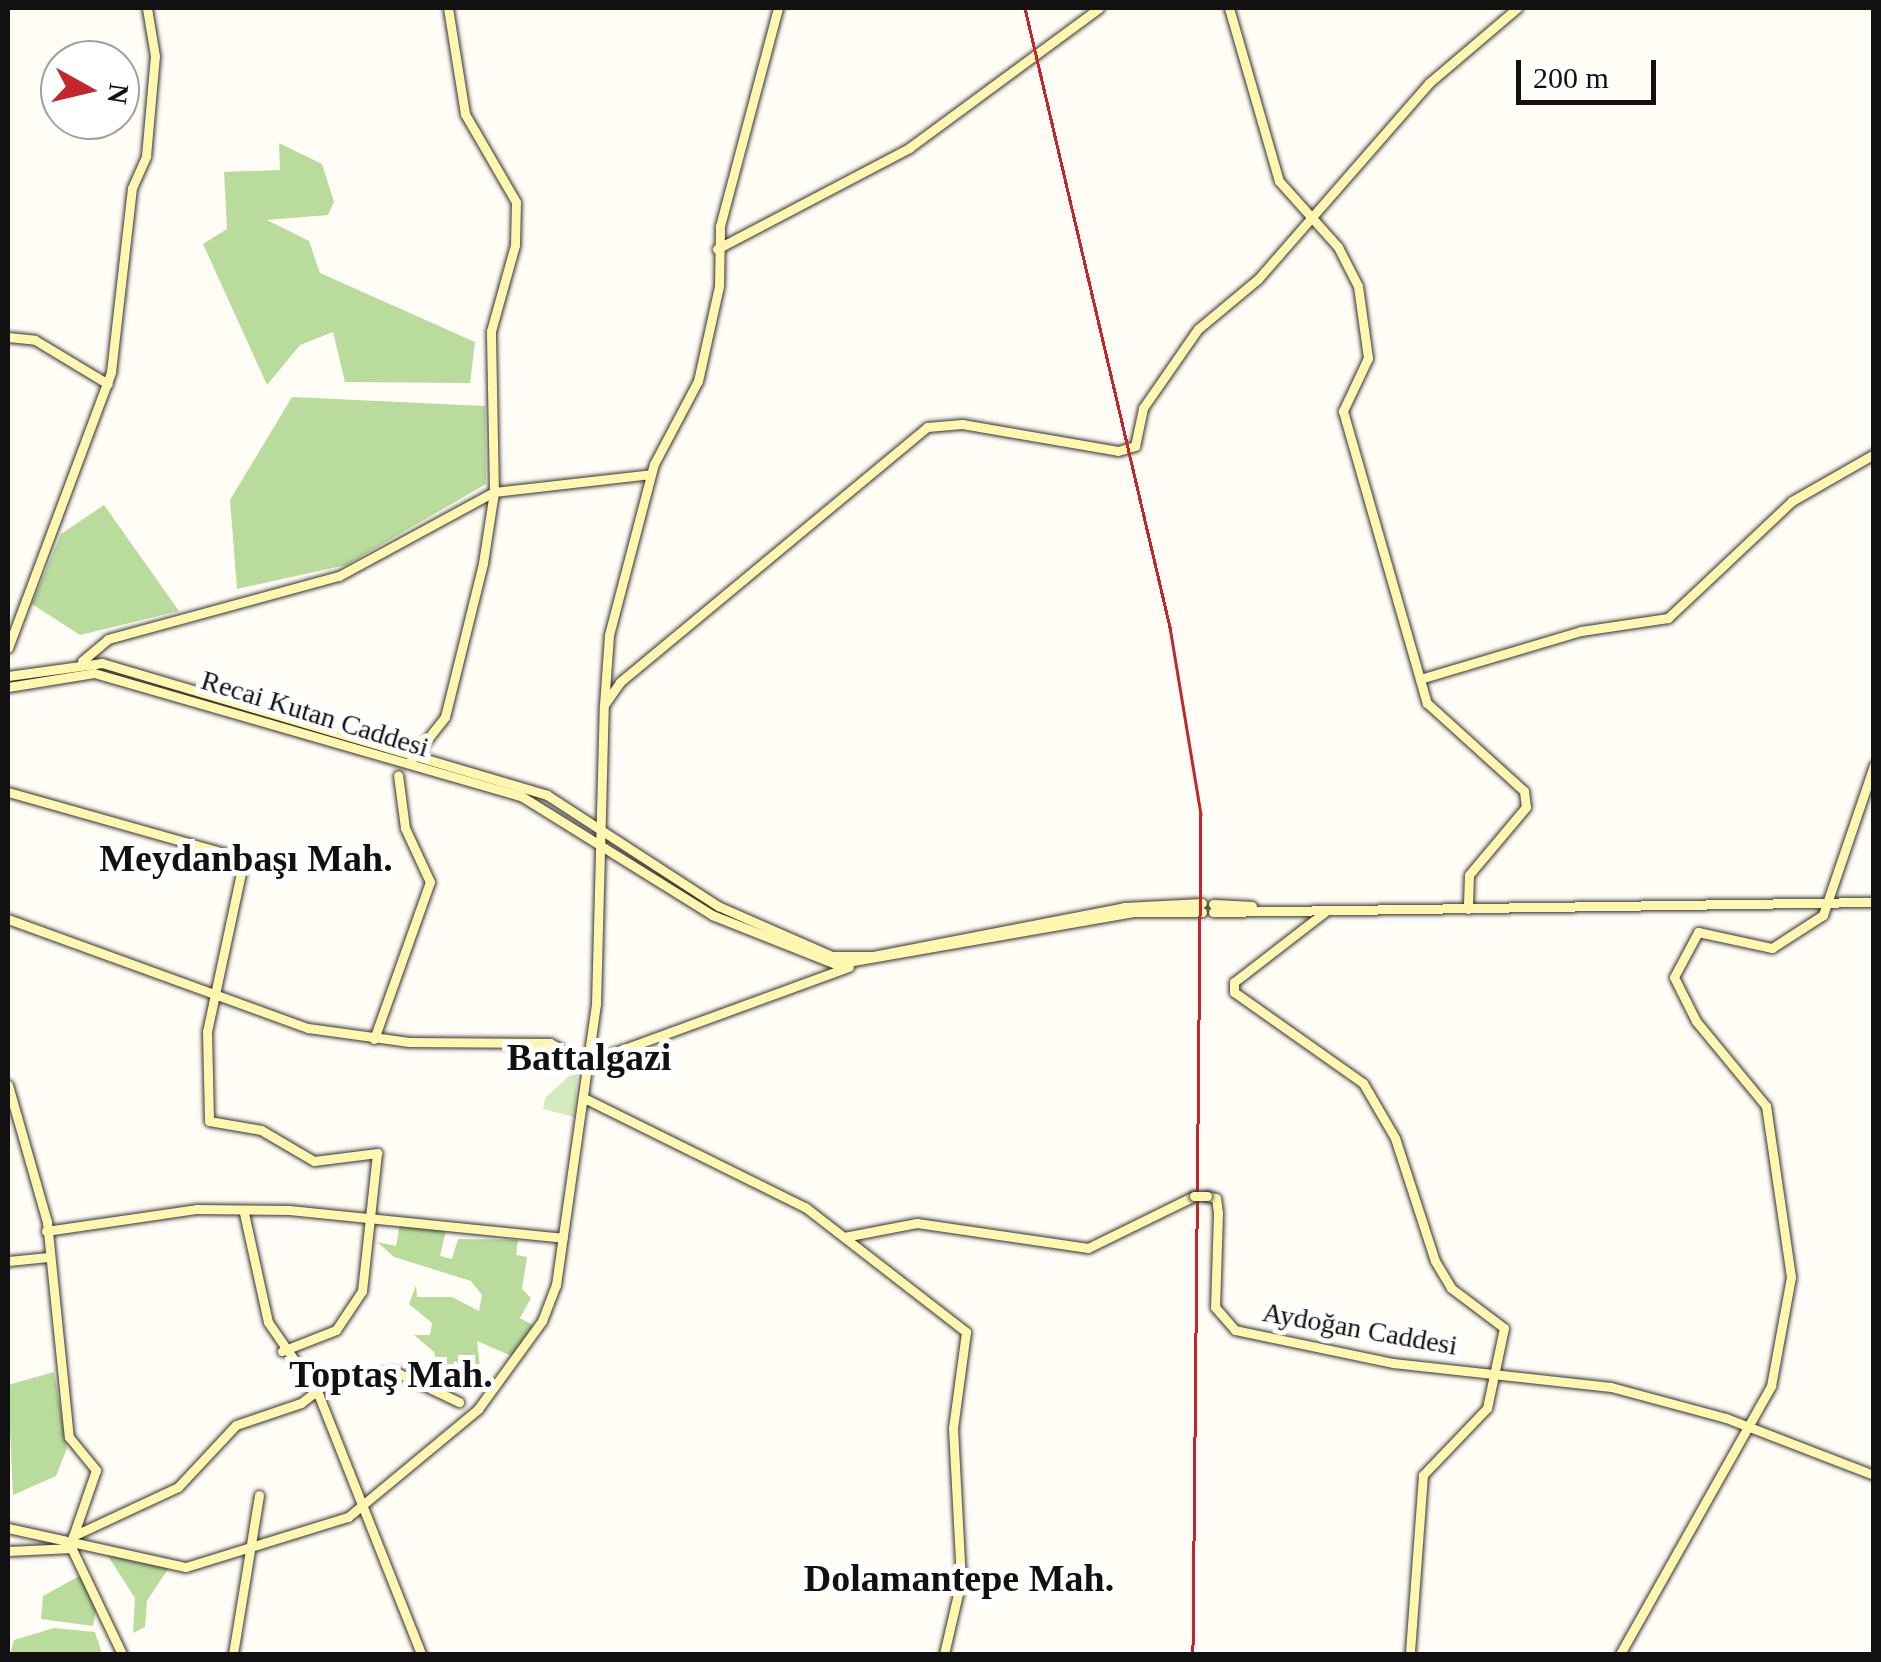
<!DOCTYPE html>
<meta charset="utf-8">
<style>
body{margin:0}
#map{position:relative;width:1881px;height:1662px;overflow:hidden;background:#fffdf5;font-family:"Times New Roman",serif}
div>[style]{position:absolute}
.green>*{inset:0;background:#d5ebbd}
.forest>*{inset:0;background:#b9dc9c}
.roads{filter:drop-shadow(0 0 2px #333) drop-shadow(0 0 2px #333)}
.secondary>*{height:9px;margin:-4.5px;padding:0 4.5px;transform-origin:4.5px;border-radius:4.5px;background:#fff6b0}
.rail>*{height:2.5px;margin:-1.25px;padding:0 1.25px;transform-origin:1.25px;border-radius:1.25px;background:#c4262e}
.bridges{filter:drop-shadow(0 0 2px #333) drop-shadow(0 0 2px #333)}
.secondary-bridge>*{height:9px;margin:-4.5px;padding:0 4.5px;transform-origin:4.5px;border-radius:4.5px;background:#fff6b0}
span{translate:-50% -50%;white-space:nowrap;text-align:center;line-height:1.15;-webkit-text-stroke:10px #fff;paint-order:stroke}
.street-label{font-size:28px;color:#111}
.district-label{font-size:38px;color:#111;font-weight:700}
.frame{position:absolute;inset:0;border:10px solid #111;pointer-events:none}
.north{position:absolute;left:40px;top:40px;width:100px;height:100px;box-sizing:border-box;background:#fff;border:2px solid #a0a0a0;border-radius:50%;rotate:98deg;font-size:28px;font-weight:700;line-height:40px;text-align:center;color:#111}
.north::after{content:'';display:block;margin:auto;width:35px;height:45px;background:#c4262e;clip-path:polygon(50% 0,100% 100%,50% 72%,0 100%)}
.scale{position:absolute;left:1516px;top:60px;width:140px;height:45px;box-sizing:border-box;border:5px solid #111;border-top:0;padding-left:12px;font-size:30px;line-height:35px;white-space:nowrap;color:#111;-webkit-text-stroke:8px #fff;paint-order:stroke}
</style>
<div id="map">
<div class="green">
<i style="clip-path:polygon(578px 1068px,574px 1117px,543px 1109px,545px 1098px)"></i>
</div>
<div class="forest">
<i style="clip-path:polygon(279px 143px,322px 164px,334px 202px,328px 215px,267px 220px,309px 241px,320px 273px,475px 342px,470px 383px,345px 382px,333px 332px,300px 345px,267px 385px,203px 244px,227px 229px,224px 172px,280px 170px)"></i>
<i style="clip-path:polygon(292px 397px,485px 406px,486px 484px,346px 565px,237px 589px,230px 500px)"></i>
<i style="clip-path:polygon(104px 505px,179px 611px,80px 635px,32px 604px,61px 534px)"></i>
<i style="clip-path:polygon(400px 1224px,447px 1226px,440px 1256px,452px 1259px,458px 1239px,518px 1240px,516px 1255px,527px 1257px,522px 1289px,531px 1298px,520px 1318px,533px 1325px,512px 1356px,477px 1341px,481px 1375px,454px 1361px,454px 1380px,440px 1375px,434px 1352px,414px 1335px,430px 1335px,432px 1323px,409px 1304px,416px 1285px,417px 1297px,452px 1297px,479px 1311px,482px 1295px,471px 1281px,394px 1257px,377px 1242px,396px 1246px)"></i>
<i style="clip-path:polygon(54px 1372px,67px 1448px,56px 1476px,13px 1495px,8px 1385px)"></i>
<i style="clip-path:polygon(129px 1555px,168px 1569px,147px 1601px,145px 1627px,133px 1633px,135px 1598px,108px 1556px)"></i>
<i style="clip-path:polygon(83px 1574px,98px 1597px,93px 1626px,41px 1619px,43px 1596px)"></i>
<i style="clip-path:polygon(54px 1628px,95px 1632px,102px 1654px,10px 1654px,14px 1640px)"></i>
</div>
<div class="roads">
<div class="secondary">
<i style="left:1229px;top:8px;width:180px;rotate:73.9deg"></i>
<i style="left:1279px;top:181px;width:89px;rotate:48.2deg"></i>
<i style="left:1338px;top:247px;width:44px;rotate:62.9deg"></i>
<i style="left:1358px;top:286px;width:73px;rotate:82.1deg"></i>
<i style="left:1368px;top:358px;width:59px;rotate:115.3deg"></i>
<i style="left:1343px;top:411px;width:304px;rotate:74deg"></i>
<i style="left:1427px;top:703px;width:131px;rotate:42.2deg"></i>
<i style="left:1524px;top:791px;width:16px;rotate:83deg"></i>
<i style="left:1526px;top:807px;width:89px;rotate:130deg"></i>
<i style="left:1469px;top:875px;width:34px;rotate:92deg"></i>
<i style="left:717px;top:249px;width:217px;rotate:-27.7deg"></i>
<i style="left:909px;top:148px;width:236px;rotate:-36.4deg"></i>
<i style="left:8px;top:337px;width:27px;rotate:6deg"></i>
<i style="left:35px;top:340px;width:85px;rotate:31.1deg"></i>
<i style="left:8px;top:648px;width:295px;rotate:-69.5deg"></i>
<i style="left:111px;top:372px;width:185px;rotate:-83.5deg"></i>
<i style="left:132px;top:188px;width:35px;rotate:-66deg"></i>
<i style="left:146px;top:156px;width:100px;rotate:-84.9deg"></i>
<i style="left:155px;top:56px;width:49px;rotate:-99.5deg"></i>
<i style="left:82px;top:661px;width:34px;rotate:-40deg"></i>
<i style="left:108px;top:639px;width:239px;rotate:-15.3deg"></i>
<i style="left:339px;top:576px;width:176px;rotate:-28.5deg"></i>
<i style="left:494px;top:492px;width:158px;rotate:-6.5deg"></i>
<i style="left:8px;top:676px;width:95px;rotate:-7.9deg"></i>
<i style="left:102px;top:663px;width:464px;rotate:16.5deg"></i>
<i style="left:547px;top:795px;width:204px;rotate:33deg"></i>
<i style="left:718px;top:906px;width:124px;rotate:23.7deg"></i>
<i style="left:832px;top:956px;width:41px"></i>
<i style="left:873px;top:956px;width:256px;rotate:-11deg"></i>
<i style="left:1124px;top:907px;width:78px;rotate:-2.9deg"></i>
<i style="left:1420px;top:679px;width:168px;rotate:-16.6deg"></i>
<i style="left:1581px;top:631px;width:88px;rotate:-8.5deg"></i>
<i style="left:1668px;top:618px;width:170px;rotate:-43.3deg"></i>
<i style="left:1792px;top:501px;width:95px;rotate:-29.8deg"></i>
<i style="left:8px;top:687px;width:87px;rotate:-9.2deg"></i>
<i style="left:94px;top:673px;width:444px;rotate:16.1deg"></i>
<i style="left:521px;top:796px;width:225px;rotate:31.9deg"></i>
<i style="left:712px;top:915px;width:133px;rotate:21.6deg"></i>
<i style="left:836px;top:964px;width:302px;rotate:-9.9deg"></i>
<i style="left:1133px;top:912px;width:69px"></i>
<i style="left:604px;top:705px;width:70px;rotate:-85.9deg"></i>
<i style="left:609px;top:635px;width:177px;rotate:-75.3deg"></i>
<i style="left:654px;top:464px;width:94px;rotate:-62.1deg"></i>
<i style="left:698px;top:381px;width:97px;rotate:-77.5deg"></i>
<i style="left:719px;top:286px;width:60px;rotate:-89deg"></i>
<i style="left:720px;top:226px;width:226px;rotate:-75.1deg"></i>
<i style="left:411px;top:760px;width:55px;rotate:-51.7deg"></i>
<i style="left:445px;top:717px;width:159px;rotate:-76.1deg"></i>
<i style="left:483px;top:563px;width:72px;rotate:-81.2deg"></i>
<i style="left:494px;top:492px;width:161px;rotate:-91.1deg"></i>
<i style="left:491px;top:331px;width:89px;rotate:-74.4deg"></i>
<i style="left:515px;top:245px;width:43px;rotate:-88.7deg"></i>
<i style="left:516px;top:202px;width:102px;rotate:-120.1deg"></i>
<i style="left:465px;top:114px;width:107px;rotate:-99.1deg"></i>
<i style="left:8px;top:792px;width:245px;rotate:15.8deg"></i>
<i style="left:244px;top:859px;width:176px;rotate:102.1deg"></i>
<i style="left:207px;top:1031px;width:90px;rotate:88.7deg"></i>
<i style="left:209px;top:1121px;width:53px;rotate:9.8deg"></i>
<i style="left:261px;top:1130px;width:61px;rotate:30.3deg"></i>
<i style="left:314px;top:1161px;width:64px;rotate:-7.2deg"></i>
<i style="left:377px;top:1153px;width:139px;rotate:96.2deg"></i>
<i style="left:362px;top:1291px;width:47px;rotate:123.7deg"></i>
<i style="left:336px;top:1330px;width:58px;rotate:158.7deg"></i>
<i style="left:1213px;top:904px;width:39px;rotate:3deg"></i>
<i style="left:1326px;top:911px;width:116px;rotate:142.3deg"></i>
<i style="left:1234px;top:982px;width:10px;rotate:90deg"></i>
<i style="left:1234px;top:992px;width:158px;rotate:35.2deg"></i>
<i style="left:1363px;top:1083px;width:64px;rotate:59.8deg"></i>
<i style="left:1395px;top:1138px;width:129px;rotate:72deg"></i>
<i style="left:1435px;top:1261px;width:31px;rotate:59deg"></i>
<i style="left:1451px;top:1288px;width:66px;rotate:37deg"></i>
<i style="left:1504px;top:1328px;width:82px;rotate:102deg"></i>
<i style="left:1487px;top:1408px;width:93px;rotate:133.7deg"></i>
<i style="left:1423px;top:1475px;width:179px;rotate:94.2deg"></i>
<i style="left:1213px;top:912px;width:661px;rotate:-0.87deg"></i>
<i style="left:8px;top:919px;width:319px;rotate:20deg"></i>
<i style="left:308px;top:1028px;width:102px;rotate:7.9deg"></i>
<i style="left:409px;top:1042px;width:141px;rotate:0.4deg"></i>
<i style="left:550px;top:1043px;width:41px;rotate:29.1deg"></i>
<i style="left:586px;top:1063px;width:280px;rotate:-20.1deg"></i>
<i style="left:374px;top:1039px;width:167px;rotate:-70.4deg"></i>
<i style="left:430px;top:882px;width:60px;rotate:-114.8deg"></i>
<i style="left:405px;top:828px;width:53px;rotate:-97.5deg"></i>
<i style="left:8px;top:1085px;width:142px;rotate:74.1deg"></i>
<i style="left:47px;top:1222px;width:216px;rotate:84.2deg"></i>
<i style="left:69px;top:1437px;width:43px;rotate:50.7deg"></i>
<i style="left:96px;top:1470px;width:79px;rotate:109.1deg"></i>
<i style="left:70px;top:1545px;width:121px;rotate:64.5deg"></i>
<i style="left:584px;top:1098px;width:246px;rotate:26.3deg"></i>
<i style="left:805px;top:1207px;width:204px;rotate:37.8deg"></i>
<i style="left:966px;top:1332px;width:97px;rotate:97.7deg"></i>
<i style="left:953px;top:1428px;width:153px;rotate:87deg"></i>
<i style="left:961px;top:1581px;width:75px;rotate:103.1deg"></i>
<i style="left:1207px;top:1196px;width:9px;rotate:13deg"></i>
<i style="left:1216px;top:1198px;width:15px;rotate:82deg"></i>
<i style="left:1218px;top:1213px;width:94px;rotate:91.8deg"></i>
<i style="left:1215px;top:1307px;width:30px;rotate:49deg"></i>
<i style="left:1235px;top:1330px;width:161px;rotate:11.8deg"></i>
<i style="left:1393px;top:1363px;width:219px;rotate:6.3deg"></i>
<i style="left:1611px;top:1387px;width:119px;rotate:15.1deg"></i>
<i style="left:1726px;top:1418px;width:159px;rotate:21.1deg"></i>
<i style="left:244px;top:1213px;width:112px;rotate:77.6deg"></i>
<i style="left:268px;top:1322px;width:90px;rotate:55.4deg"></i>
<i style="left:319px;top:1396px;width:277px;rotate:68.4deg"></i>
<i style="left:46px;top:1231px;width:153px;rotate:-8.3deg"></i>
<i style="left:197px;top:1209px;width:92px;rotate:0.6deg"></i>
<i style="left:289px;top:1210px;width:275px;rotate:5.8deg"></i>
<i style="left:844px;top:1237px;width:74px;rotate:-10.9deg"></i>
<i style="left:917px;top:1223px;width:173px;rotate:8.3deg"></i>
<i style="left:1088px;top:1248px;width:118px;rotate:-26.1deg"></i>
<i style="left:8px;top:1261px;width:41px;rotate:-5.6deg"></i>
<i style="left:8px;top:1528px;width:182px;rotate:12.4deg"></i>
<i style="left:186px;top:1567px;width:170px;rotate:-17.2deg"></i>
<i style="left:348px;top:1517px;width:169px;rotate:-39.7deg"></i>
<i style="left:478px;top:1409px;width:109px;rotate:-54deg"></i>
<i style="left:542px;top:1321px;width:39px;rotate:-69deg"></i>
<i style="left:556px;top:1285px;width:284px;rotate:-81.9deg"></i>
<i style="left:596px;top:1004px;width:299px;rotate:-88.5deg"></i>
<i style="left:604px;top:705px;width:28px;rotate:-55deg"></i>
<i style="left:620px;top:682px;width:399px;rotate:-39.7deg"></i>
<i style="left:927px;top:427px;width:35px;rotate:-5deg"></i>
<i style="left:962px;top:424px;width:158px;rotate:9.8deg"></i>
<i style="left:1118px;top:451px;width:18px;rotate:-16deg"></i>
<i style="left:1135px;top:446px;width:39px;rotate:-78deg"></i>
<i style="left:1143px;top:408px;width:96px;rotate:-55.2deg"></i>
<i style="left:1198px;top:329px;width:78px;rotate:-39.8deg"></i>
<i style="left:1258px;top:279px;width:260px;rotate:-48.9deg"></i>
<i style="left:1429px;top:83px;width:116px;rotate:-40.4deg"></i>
<i style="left:73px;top:1536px;width:116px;rotate:-25deg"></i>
<i style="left:178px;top:1487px;width:85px;rotate:-46.9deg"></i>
<i style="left:236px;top:1425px;width:69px;rotate:-18.7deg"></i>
<i style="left:301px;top:1403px;width:37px;rotate:-38deg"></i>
<i style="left:330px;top:1380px;width:66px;rotate:-6.9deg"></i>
<i style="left:396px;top:1372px;width:70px;rotate:25.5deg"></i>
<i style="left:8px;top:1551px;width:64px;rotate:-2.7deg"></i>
<i style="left:233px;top:1654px;width:161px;rotate:-80.7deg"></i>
<i style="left:1620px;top:1654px;width:308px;rotate:-60.6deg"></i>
<i style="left:1771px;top:1386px;width:111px;rotate:-79.6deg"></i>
<i style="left:1791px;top:1277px;width:173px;rotate:-98.3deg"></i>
<i style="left:1766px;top:1106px;width:110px;rotate:-129.5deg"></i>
<i style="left:1696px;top:1021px;width:49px;rotate:-116.6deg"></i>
<i style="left:1674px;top:977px;width:51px;rotate:-61.9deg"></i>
<i style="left:1698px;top:932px;width:76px;rotate:12.2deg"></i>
<i style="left:1772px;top:948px;width:61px;rotate:-32.9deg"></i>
<i style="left:1823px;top:915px;width:158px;rotate:-71.2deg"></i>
</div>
</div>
<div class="rail">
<i style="left:1025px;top:8px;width:636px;rotate:76.82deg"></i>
<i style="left:1170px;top:627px;width:190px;rotate:80.6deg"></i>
<i style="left:1201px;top:814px;width:840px;rotate:90.55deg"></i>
</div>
<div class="bridges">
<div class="secondary-bridge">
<i style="left:1194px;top:1196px;width:13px"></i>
</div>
</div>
<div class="street-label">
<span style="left:315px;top:714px;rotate:17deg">Recai Kutan Caddesi</span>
<span style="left:1360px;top:1329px;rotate:10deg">Aydoğan Caddesi</span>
</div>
<div class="district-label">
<span style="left:246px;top:859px">Meydanbaşı Mah.</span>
<span style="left:589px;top:1058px">Battalgazi</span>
<span style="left:391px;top:1375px">Toptaş Mah.</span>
<span style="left:959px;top:1579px">Dolamantepe Mah.</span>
</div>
<div class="frame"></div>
<div class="north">N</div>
<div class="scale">200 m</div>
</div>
